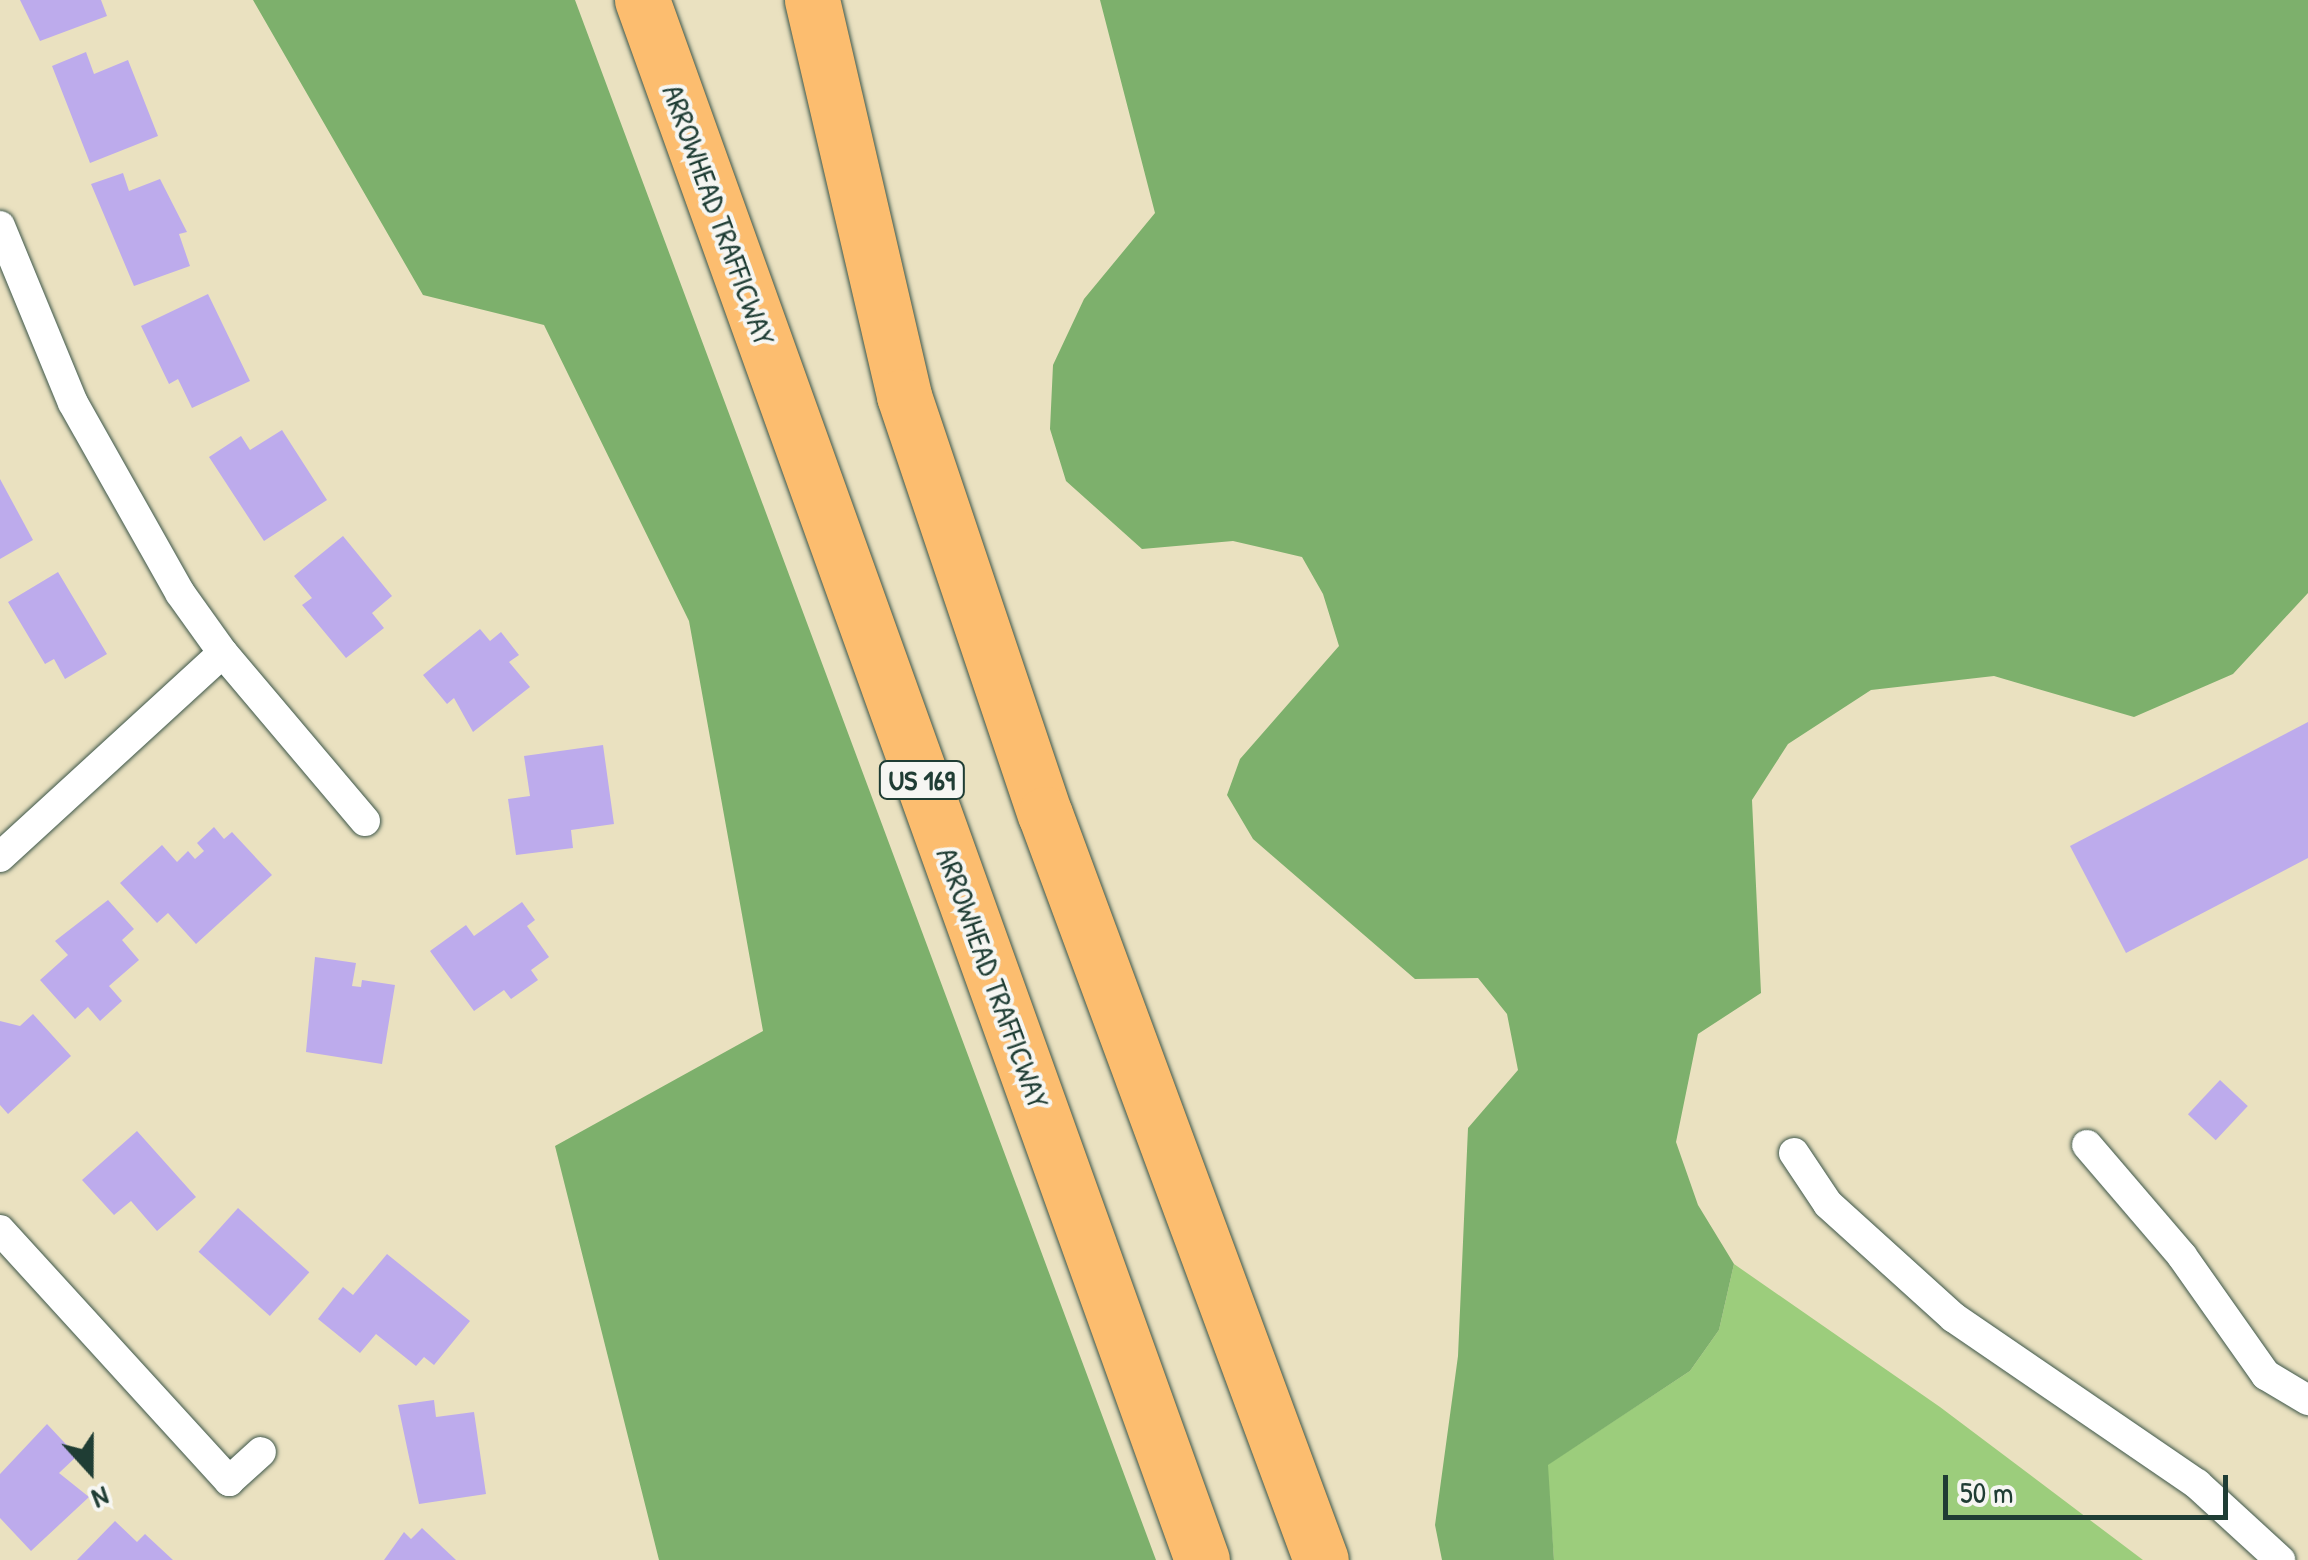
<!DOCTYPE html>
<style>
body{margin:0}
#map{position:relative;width:2308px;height:1560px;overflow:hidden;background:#eae1c0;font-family:"Patrick Hand",sans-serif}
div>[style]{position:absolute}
.green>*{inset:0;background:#9ccd7c}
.forest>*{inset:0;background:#7db06c}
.building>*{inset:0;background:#bdabec;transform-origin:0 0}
.roads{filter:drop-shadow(0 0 2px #3d5649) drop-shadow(0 0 2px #3d5649)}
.minor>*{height:30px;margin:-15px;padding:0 15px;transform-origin:15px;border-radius:15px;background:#fff}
.motorway>*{height:55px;margin:-27.5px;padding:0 27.5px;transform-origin:27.5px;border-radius:27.5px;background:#fcbd6f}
span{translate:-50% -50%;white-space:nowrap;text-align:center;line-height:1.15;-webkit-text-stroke:8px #f6f6f2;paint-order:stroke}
.shield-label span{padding:2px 8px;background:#f6f6f2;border:2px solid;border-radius:8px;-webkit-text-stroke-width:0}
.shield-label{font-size:28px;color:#1f3d34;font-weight:700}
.street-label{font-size:30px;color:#1f3d34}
.north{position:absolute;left:40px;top:1420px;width:100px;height:100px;-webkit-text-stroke:8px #f6f6f2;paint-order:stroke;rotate:159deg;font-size:28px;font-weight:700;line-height:40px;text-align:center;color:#1f3d34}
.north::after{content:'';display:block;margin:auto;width:35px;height:45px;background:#1f3d34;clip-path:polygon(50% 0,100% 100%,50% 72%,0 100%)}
.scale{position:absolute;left:1943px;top:1475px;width:285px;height:45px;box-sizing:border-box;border:5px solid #1f3d34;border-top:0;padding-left:12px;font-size:30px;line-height:35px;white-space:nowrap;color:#1f3d34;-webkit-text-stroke:8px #f6f6f2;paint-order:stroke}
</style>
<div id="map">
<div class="green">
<i style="clip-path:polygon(1734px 1264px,1940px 1407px,2143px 1560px,1554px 1560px,1547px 1465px,1690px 1371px,1719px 1330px)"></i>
</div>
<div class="forest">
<i style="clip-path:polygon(253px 0,575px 0,1156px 1560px,659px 1560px,555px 1146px,763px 1031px,689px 621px,544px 325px,423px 295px)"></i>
<i style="clip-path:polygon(1100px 0,2308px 0,2308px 593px,2233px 674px,2134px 717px,1994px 676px,1871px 690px,1788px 744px,1752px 800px,1761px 993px,1698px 1034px,1676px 1142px,1698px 1205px,1734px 1264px,1719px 1330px,1690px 1371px,1548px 1465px,1554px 1560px,1442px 1560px,1435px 1525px,1458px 1356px,1468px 1128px,1518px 1070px,1507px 1014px,1478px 978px,1415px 979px,1253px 839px,1227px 795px,1240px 759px,1339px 646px,1323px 594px,1302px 557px,1233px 541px,1142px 549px,1066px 481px,1050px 429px,1053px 365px,1084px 299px,1155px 213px)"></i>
</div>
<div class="building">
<i style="clip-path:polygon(20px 0,101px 0,107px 16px,40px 41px)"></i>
<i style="clip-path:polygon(86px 52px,94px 74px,128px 60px,158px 136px,90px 163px,52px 66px)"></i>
<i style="clip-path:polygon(123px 173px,129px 191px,160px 179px,187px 232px,179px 234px,190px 266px,134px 286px,91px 184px)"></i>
<i style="clip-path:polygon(208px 294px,250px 381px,192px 408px,178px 379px,169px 384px,141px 326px)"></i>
<i style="clip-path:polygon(282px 430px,327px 500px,264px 541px,209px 457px,241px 436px,250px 450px)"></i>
<i style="clip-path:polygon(0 479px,33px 540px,0 559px)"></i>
<i style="clip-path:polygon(343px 536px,392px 596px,372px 613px,384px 628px,346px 658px,302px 605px,312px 598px,294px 576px)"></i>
<i style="clip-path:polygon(58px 572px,107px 654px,65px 679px,54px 659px,45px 664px,8px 602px)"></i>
<i style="clip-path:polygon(480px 629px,490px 641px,501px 632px,519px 655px,509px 662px,530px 687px,473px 732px,454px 698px,447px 704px,423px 675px)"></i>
<i style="clip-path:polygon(2308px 722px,2308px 858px,2126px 953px,2070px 846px)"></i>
<i style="clip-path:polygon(603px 745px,614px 824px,571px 830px,573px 848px,516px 855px,508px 799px,530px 796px,524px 756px)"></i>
<i style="clip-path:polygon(214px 827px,224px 839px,232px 832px,272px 875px,196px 944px,168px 913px,157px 923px,120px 883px,162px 845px,177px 862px,188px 851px,195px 859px,204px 851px,197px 843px)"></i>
<i style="clip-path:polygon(108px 900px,134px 929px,122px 940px,139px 960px,109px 986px,122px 1001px,100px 1021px,88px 1007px,75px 1019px,40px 980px,68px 955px,55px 941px)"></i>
<i style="clip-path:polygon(522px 902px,535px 920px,527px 926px,549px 957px,531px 970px,538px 980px,511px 999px,504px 990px,474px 1011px,430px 951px,466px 925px,474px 936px)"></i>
<i style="clip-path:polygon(315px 957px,356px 963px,352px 986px,361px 987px,362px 980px,395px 985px,382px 1064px,306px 1052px)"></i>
<i style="clip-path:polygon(33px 1014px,71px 1056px,8px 1114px,0 1105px,0 1021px,20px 1026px)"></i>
<i style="left:2220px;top:1080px;width:38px;height:47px;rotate:43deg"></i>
<i style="clip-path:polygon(137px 1131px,196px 1197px,157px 1231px,131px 1201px,114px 1215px,82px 1180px)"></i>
<i style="left:238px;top:1208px;width:96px;height:59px;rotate:42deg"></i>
<i style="clip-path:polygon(387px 1254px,470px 1321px,434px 1365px,424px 1357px,416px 1366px,376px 1334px,360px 1353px,318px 1319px,343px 1287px,353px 1295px)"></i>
<i style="clip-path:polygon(434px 1400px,436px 1417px,474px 1412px,486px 1494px,419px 1504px,398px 1405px)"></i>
<i style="clip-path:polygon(47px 1424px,77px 1456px,59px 1473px,89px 1497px,31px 1551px,0 1518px,0 1474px)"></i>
<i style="clip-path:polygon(115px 1521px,137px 1542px,145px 1534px,173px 1560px,77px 1560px)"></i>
<i style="clip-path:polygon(422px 1528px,456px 1560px,384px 1560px,404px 1532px,411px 1539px)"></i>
</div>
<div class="roads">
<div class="minor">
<i style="left:0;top:226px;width:191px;rotate:67.6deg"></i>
<i style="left:73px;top:403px;width:218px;rotate:60.6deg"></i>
<i style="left:180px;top:593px;width:74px;rotate:54.4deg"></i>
<i style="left:223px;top:653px;width:220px;rotate:49.8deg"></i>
<i style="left:0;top:857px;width:302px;rotate:-42.5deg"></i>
<i style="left:2087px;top:1145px;width:146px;rotate:49.4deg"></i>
<i style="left:2182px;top:1256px;width:146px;rotate:54.8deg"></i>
<i style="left:2266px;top:1375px;width:49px;rotate:30.8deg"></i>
<i style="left:1794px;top:1153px;width:61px;rotate:56.3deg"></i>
<i style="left:1828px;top:1204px;width:169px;rotate:42.1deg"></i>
<i style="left:1953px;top:1317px;width:296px;rotate:34.4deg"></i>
<i style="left:2197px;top:1484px;width:113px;rotate:42.5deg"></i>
<i style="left:0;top:1230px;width:340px;rotate:47.6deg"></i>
<i style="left:229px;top:1481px;width:43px;rotate:-42.2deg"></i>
</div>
<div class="motorway">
<i style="left:642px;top:0;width:1657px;rotate:70.25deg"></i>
<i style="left:812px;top:0;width:407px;rotate:76.9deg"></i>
<i style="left:904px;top:396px;width:441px;rotate:71.4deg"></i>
<i style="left:1045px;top:814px;width:795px;rotate:69.7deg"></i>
</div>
</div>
<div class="shield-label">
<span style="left:922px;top:780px">US 169</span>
</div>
<div class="street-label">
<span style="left:719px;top:215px;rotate:70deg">ARROWHEAD TRAFFICWAY</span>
<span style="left:993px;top:978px;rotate:70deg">ARROWHEAD TRAFFICWAY</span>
</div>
<div class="north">N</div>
<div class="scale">50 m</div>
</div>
